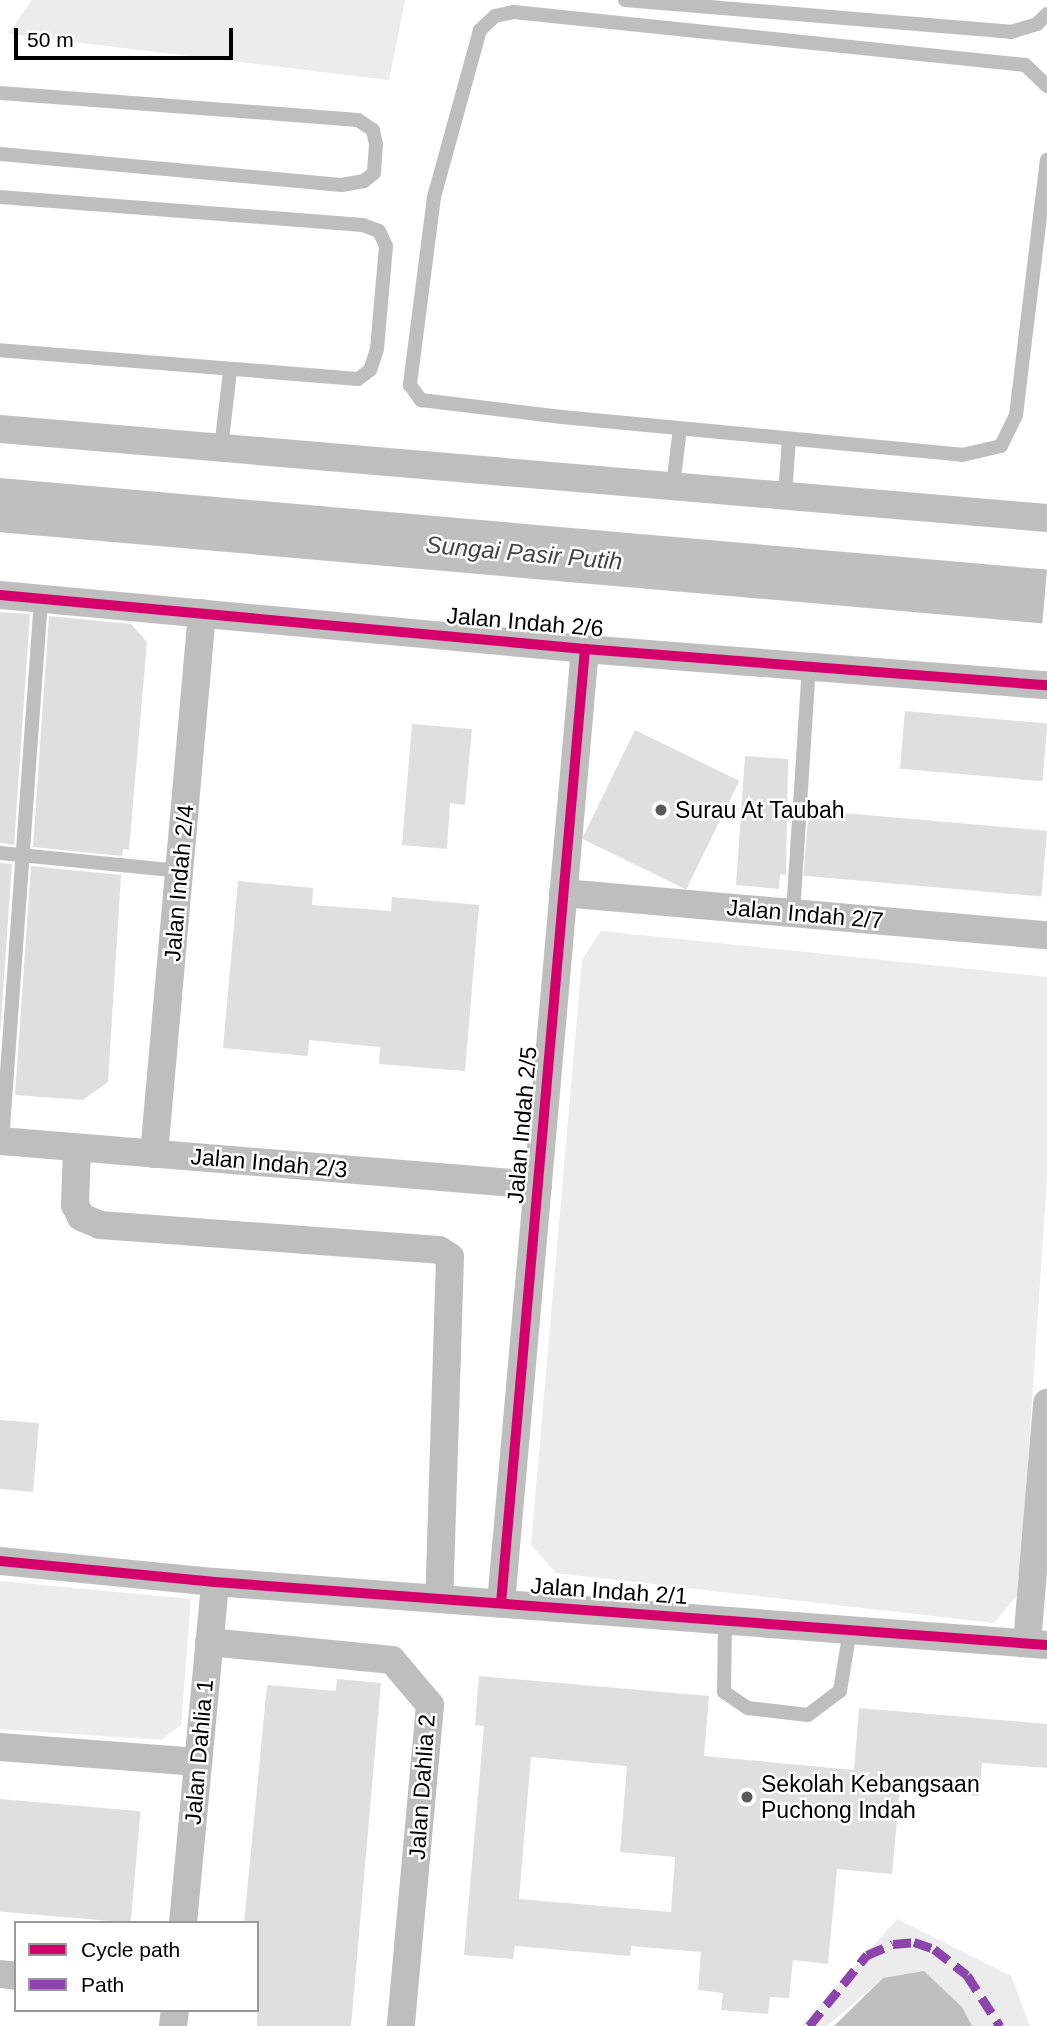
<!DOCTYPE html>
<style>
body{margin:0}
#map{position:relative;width:1047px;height:2026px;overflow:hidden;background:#fff;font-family:Arial,sans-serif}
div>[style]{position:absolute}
.green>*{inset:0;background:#ececec}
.water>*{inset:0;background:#bfbfbf;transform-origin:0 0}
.building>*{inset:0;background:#dfdfdf;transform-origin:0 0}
.lane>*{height:14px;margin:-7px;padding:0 7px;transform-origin:7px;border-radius:7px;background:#bebebe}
.street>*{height:28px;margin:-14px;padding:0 14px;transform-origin:14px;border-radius:14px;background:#bebebe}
.quiet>*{height:9px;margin-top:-4.5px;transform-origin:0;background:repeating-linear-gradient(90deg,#8e44ad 0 18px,transparent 0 27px)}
.cycleway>*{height:10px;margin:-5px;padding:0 5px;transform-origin:5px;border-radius:5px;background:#d6006c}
.dots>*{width:19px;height:19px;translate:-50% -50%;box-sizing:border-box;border:4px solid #fff;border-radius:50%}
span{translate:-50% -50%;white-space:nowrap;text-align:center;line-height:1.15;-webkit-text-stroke:5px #fff;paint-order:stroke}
.street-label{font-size:23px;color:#000}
.poi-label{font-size:23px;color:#000}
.left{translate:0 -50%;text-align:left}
.water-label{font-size:24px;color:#444;font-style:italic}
.legend{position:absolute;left:14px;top:1921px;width:245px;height:91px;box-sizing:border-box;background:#fff;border:2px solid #999;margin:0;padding:9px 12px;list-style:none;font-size:21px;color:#000}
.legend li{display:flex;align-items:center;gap:14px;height:35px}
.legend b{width:35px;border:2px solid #999}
.scale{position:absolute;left:14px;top:28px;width:219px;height:32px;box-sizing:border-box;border:4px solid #000;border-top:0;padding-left:9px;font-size:21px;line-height:24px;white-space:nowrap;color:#000;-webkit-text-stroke:5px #fff;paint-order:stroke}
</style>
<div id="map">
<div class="green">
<i style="clip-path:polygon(32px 0,405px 0,389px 80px,8px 34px)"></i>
<i style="clip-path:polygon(601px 931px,1047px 977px,1047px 1178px,1019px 1593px,994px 1623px,556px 1573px,531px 1545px,582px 960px)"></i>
<i style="clip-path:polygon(0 1581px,191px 1599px,181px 1725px,161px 1740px,0 1729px)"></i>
<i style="clip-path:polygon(897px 1919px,1011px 1976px,1030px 2026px,962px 2026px,883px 1978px,827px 2026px,801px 2026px)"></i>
</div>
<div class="water">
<i style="left:0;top:478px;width:1051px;height:54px;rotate:5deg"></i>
<i style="clip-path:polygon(924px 1971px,962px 2007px,972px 2026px,834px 2026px,883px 1978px)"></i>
</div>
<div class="building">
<i style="clip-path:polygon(0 612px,30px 614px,14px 845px,0 843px)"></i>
<i style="clip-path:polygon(49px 616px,131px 624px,147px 642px,129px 850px,123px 849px,122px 856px,33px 847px)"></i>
<i style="left:905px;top:711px;width:143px;height:58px;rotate:5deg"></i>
<i style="clip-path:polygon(412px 724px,472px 729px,465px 805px,450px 803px,447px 849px,402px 845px)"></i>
<i style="left:635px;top:730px;width:116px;height:121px;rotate:26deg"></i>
<i style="clip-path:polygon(745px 756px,788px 759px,786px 875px,780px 874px,779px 889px,736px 885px)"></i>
<i style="left:809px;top:810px;width:239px;height:66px;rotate:5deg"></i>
<i style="clip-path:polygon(0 863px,12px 864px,0 1035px)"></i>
<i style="clip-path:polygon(31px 866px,121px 875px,108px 1082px,83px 1100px,15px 1095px)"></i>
<i style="clip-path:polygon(238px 881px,313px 888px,312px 905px,391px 911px,392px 897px,479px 905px,465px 1071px,379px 1064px,380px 1047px,309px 1040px,308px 1056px,223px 1048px)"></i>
<i style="clip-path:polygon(0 1420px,39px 1423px,33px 1492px,0 1489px)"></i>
<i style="clip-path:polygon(evenodd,479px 1676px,709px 1696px,704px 1756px,854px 1770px,859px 1708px,1047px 1724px,1047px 1768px,982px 1763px,979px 1796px,900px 1789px,892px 1874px,837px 1869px,828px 1964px,793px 1960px,789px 1998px,770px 1997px,768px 2014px,721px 2010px,723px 1993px,698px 1990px,701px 1952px,631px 1946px,630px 1956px,515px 1946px,513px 1959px,464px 1955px,484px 1726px,475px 1725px,479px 1676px,531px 1757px,627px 1766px,620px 1852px,675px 1857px,671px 1912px,519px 1899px,531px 1757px)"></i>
<i style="clip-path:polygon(337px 1679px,381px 1683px,351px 2026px,257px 2026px,257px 1923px,244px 1923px,267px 1685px,336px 1691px)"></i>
<i style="left:0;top:1799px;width:141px;height:112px;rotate:5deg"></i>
</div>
<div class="lane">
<i style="left:625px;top:0;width:387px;rotate:4.7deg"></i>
<i style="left:1011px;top:32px;width:27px;rotate:-17deg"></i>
<i style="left:1037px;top:24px;width:14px;rotate:-45deg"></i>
<i style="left:1047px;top:86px;width:30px;rotate:-136deg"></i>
<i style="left:1025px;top:65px;width:514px;rotate:-174.08deg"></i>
<i style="left:514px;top:12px;width:19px;rotate:168deg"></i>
<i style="left:495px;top:16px;width:21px;rotate:137deg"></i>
<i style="left:480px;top:30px;width:173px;rotate:105.4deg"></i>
<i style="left:434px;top:197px;width:190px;rotate:97.3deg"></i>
<i style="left:410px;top:385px;width:19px;rotate:54deg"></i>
<i style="left:421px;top:400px;width:142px;rotate:6.9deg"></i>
<i style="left:562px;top:417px;width:402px;rotate:5.4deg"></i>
<i style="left:962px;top:455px;width:40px;rotate:-13deg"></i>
<i style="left:1001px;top:446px;width:34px;rotate:-64deg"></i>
<i style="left:1016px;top:415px;width:257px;rotate:-83.1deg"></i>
<i style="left:0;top:93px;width:359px;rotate:4.3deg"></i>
<i style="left:358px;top:120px;width:18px;rotate:34deg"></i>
<i style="left:373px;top:130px;width:14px;rotate:78deg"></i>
<i style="left:376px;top:144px;width:29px;rotate:94deg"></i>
<i style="left:374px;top:173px;width:13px;rotate:141deg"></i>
<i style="left:364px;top:181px;width:23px;rotate:170deg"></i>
<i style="left:341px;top:185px;width:342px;rotate:-174.8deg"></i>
<i style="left:0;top:197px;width:364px;rotate:4.4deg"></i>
<i style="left:363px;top:225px;width:17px;rotate:21deg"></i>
<i style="left:379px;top:231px;width:17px;rotate:65deg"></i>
<i style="left:386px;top:246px;width:103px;rotate:95deg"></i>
<i style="left:377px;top:349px;width:22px;rotate:108deg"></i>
<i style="left:370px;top:370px;width:15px;rotate:143deg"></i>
<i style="left:358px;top:379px;width:359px;rotate:-175.4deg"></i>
<i style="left:221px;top:448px;width:78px;rotate:-83.3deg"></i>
<i style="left:673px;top:486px;width:58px;rotate:-83.1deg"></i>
<i style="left:785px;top:495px;width:56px;rotate:-85.9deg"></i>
<i style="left:0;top:853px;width:180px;rotate:5.7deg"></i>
<i style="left:793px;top:913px;width:247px;rotate:-86.3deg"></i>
<i style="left:2px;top:1142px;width:544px;rotate:-85.89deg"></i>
<i style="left:725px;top:1620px;width:72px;rotate:90.8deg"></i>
<i style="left:724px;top:1692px;width:29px;rotate:34deg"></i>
<i style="left:748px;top:1708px;width:60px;rotate:6.7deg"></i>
<i style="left:808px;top:1715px;width:40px;rotate:-37deg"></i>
<i style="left:840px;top:1691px;width:62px;rotate:-80.7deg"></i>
</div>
<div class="street">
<i style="left:0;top:429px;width:1051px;rotate:4.86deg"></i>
<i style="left:0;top:595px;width:587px;rotate:5.27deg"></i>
<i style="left:585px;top:649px;width:463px;rotate:4.5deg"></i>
<i style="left:563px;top:893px;width:486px;rotate:5deg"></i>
<i style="left:0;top:1141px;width:540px;rotate:4.68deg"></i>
<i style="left:77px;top:1148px;width:57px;rotate:92deg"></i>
<i style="left:75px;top:1205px;width:13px;rotate:63deg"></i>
<i style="left:81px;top:1217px;width:21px;rotate:23deg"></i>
<i style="left:100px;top:1225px;width:340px;rotate:4.2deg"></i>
<i style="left:439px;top:1250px;width:13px;rotate:32deg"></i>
<i style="left:450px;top:1257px;width:342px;rotate:91.8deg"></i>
<i style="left:154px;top:1154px;width:543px;rotate:-84.93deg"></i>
<i style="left:0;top:1561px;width:216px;rotate:5.6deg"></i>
<i style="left:215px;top:1582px;width:834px;rotate:4.33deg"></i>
<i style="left:501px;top:1603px;width:958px;rotate:-84.97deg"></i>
<i style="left:209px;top:1642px;width:184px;rotate:5.6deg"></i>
<i style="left:392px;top:1660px;width:59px;rotate:49.8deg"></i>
<i style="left:430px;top:1705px;width:322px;rotate:95.2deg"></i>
<i style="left:1027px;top:1643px;width:241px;rotate:-85.2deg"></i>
<i style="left:0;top:1747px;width:199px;rotate:4.3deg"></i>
<i style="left:183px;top:1923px;width:342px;rotate:-84.6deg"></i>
<i style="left:0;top:1974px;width:16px;rotate:7deg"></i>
<i style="left:173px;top:2026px;width:16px;rotate:-83deg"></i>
</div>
<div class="quiet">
<i style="left:809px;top:2026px;width:92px;rotate:-50.8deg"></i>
<i style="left:867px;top:1955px;width:28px;rotate:-23deg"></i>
<i style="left:893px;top:1944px;width:21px;rotate:-5deg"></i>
<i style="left:914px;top:1942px;width:21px;rotate:19deg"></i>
<i style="left:934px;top:1949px;width:42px;rotate:38.2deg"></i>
<i style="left:967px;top:1975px;width:61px;rotate:57.1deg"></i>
</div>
<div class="cycleway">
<i style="left:0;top:595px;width:587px;rotate:5.27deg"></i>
<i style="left:585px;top:649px;width:463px;rotate:4.5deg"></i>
<i style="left:0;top:1561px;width:216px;rotate:5.6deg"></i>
<i style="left:215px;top:1582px;width:834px;rotate:4.33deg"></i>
<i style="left:501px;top:1603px;width:958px;rotate:-84.97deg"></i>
</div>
<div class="dots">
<i style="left:661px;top:810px;background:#595959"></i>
<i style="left:747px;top:1797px;background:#595959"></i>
</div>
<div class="street-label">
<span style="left:525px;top:622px;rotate:5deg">Jalan Indah 2/6</span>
<span style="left:179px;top:883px;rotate:-85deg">Jalan Indah 2/4</span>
<span style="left:805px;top:914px;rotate:5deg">Jalan Indah 2/7</span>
<span style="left:522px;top:1125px;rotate:-85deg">Jalan Indah 2/5</span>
<span style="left:269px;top:1163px;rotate:5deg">Jalan Indah 2/3</span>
<span style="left:609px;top:1591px;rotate:4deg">Jalan Indah 2/1</span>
<span style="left:199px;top:1752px;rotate:-85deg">Jalan Dahlia 1</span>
<span style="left:422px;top:1787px;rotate:-86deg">Jalan Dahlia 2</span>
</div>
<div class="poi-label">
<span class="left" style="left:675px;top:810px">Surau At Taubah</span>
<span class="left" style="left:761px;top:1797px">Sekolah Kebangsaan<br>Puchong Indah</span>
</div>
<div class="water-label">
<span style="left:524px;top:553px;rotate:5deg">Sungai Pasir Putih</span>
</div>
<ul class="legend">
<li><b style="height:9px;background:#d6006c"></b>Cycle path</li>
<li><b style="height:9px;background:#8e44ad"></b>Path</li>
</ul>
<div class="scale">50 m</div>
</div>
